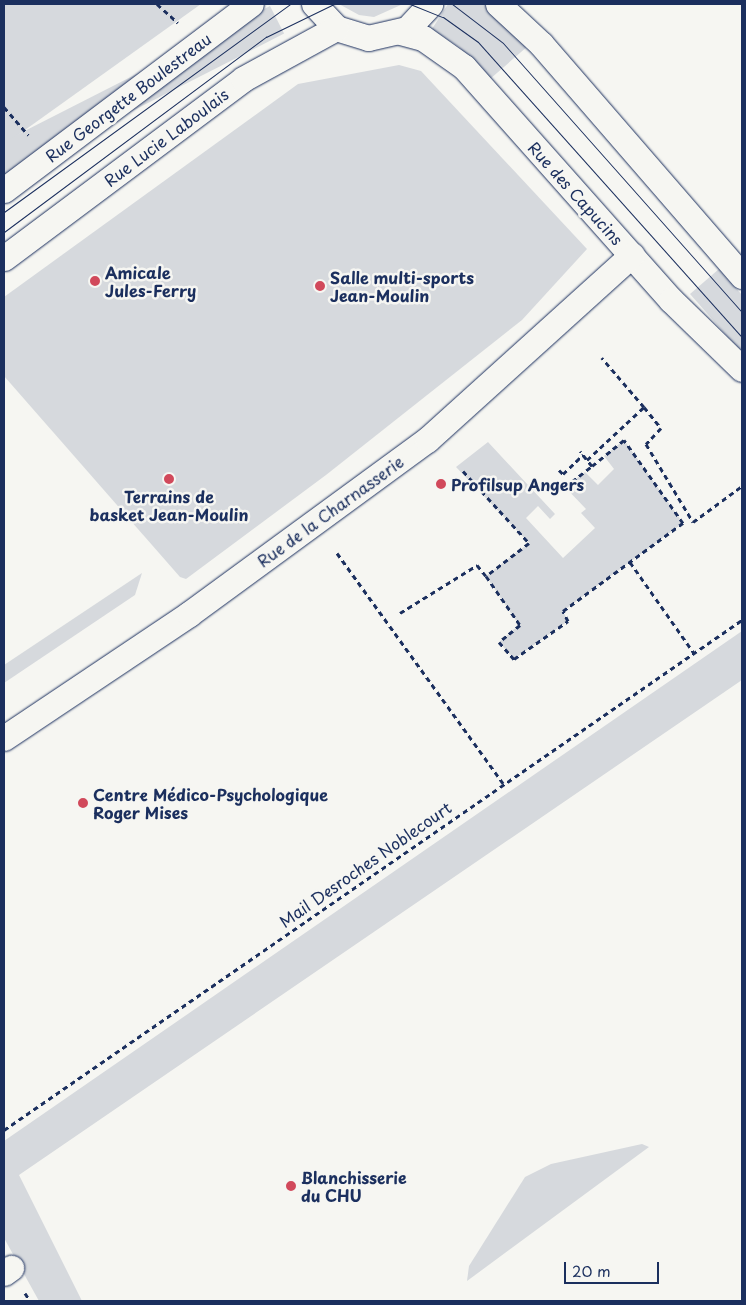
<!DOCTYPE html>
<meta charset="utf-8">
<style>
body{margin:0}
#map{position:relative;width:746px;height:1305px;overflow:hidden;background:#f6f6f2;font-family:"Playpen Sans",sans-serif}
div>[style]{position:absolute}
.green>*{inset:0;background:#d6d9dd;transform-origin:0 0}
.path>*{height:3px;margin-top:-1.5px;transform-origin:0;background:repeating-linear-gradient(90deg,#1b2f5e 0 5px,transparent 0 9px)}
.roads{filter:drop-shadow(0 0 1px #1b2f5e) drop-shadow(0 0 1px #1b2f5e)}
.street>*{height:25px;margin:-12.5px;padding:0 12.5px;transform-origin:12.5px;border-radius:12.5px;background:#f6f6f2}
.tram>*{height:1px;margin:-0.5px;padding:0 0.5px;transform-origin:0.5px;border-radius:0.5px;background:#1b2f5e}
.dots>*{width:14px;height:14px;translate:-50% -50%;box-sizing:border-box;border:2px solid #f6f6f2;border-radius:50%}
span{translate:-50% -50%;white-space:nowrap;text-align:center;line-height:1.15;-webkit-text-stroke:5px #f6f6f2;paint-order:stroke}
.street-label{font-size:16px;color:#1b2f5e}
.poi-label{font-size:16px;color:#1b2f5e;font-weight:700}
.left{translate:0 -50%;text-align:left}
.frame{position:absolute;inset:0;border:5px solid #1b2f5e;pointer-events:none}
.scale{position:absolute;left:564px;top:1262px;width:95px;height:22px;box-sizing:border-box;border:2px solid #1b2f5e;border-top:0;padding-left:6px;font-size:15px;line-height:18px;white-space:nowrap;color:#1b2f5e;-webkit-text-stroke:4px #f6f6f2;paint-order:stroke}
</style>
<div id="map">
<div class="green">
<i style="clip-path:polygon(4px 4px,201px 4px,4px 145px)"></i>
<i style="clip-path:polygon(339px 4px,403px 4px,374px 17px,359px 15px)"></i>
<i style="clip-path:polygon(448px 4px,484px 4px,528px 46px,490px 79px,459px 47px,432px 29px)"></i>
<i style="left:270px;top:6px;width:31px;height:331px;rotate:63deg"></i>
<i style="clip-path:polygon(399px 65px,421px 71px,587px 249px,522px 320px,326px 475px,186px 579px,180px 577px,4px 376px,4px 297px,298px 84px)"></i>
<i style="clip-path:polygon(719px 269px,742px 295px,742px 353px,690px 294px)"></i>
<i style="clip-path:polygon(624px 440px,683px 523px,563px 611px,568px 621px,514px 659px,499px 642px,519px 625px,486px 576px,529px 543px,456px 467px,488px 442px,555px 514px,550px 519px,538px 506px,526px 518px,563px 558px,595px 528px,581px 513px,586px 509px,565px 487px,585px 472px,598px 485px,614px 469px,604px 456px)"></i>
<i style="clip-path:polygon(142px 573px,135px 595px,4px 683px,4px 665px)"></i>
<i style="clip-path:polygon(742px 631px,742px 680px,19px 1175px,82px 1301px,39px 1301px,4px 1238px,4px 1141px)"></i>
<i style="clip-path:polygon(642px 1144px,649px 1147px,467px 1281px,469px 1266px,525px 1177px,551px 1164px)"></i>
</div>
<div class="path">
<i style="left:157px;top:4px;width:28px;rotate:42deg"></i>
<i style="left:4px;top:107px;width:37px;rotate:49deg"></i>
<i style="left:644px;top:407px;width:27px;rotate:51deg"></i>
<i style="left:661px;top:428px;width:22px;rotate:133deg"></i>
<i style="left:646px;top:444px;width:91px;rotate:58.9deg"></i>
<i style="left:693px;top:522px;width:61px;rotate:-36.3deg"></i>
<i style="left:587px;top:460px;width:78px;rotate:-42.9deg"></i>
<i style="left:644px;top:407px;width:65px;rotate:-130.6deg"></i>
<i style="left:559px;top:470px;width:6px;rotate:45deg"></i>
<i style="left:563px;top:474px;width:28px;rotate:-44deg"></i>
<i style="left:463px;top:471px;width:98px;rotate:47.5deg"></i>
<i style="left:529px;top:543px;width:54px;rotate:142.5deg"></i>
<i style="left:486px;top:576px;width:60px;rotate:55.2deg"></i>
<i style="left:520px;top:625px;width:27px;rotate:141deg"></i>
<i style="left:499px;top:642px;width:23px;rotate:49deg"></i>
<i style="left:514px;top:659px;width:66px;rotate:-35.1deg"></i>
<i style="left:568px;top:621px;width:11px;rotate:-117deg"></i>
<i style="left:563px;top:611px;width:149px;rotate:-36.3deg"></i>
<i style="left:683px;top:523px;width:102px;rotate:-125.4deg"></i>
<i style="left:624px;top:440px;width:41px;rotate:140.9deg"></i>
<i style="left:592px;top:466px;width:19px;rotate:-129deg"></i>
<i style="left:565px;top:487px;width:34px;rotate:-38deg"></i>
<i style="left:337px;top:553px;width:284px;rotate:54.2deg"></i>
<i style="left:630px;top:562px;width:111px;rotate:54.9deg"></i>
<i style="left:400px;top:613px;width:91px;rotate:-31.9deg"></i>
<i style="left:477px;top:565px;width:14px;rotate:51deg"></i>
<i style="left:4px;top:1130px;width:897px;rotate:-34.65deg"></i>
<i style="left:25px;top:1293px;width:9px;rotate:58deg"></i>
</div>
<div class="roads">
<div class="street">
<i style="left:314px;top:4px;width:33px;rotate:47deg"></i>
<i style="left:336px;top:28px;width:34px;rotate:17deg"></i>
<i style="left:368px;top:38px;width:40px;rotate:-13deg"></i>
<i style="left:407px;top:29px;width:34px;rotate:-47deg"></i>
<i style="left:498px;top:4px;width:59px;rotate:42.9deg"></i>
<i style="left:541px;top:44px;width:307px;rotate:49.1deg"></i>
<i style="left:400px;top:32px;width:24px;rotate:15deg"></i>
<i style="left:423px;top:38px;width:50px;rotate:35.3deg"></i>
<i style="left:464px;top:67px;width:312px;rotate:48.4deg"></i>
<i style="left:671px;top:300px;width:99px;rotate:44.2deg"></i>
<i style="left:4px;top:190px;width:309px;rotate:-37deg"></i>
<i style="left:4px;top:258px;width:299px;rotate:-36.8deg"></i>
<i style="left:243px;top:79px;width:106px;rotate:-28.7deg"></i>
<i style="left:4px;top:738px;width:223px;rotate:-33.8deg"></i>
<i style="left:189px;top:614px;width:295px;rotate:-36.2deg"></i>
<i style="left:427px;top:440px;width:276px;rotate:-42.1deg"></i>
<i style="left:4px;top:1273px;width:9px;rotate:-36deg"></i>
</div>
</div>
<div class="tram">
<i style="left:410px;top:4px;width:35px;rotate:22deg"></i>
<i style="left:443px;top:17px;width:43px;rotate:35.5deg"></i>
<i style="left:478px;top:42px;width:396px;rotate:48.2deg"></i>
<i style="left:452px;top:4px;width:64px;rotate:37.4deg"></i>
<i style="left:503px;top:43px;width:360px;rotate:48.4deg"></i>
<i style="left:4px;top:212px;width:354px;rotate:-36deg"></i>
<i style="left:4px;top:232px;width:327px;rotate:-36.7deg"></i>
<i style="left:266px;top:37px;width:76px;rotate:-25.9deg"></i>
</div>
<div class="dots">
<i style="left:95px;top:281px;background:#d1495b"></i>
<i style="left:320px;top:286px;background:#d1495b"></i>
<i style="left:169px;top:479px;background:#d1495b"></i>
<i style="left:441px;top:484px;background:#d1495b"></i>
<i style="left:83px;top:803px;background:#d1495b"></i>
<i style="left:291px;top:1186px;background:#d1495b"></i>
</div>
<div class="street-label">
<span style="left:128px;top:97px;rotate:-37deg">Rue Georgette Boulestreau</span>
<span style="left:166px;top:137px;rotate:-37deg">Rue Lucie Laboulais</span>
<span style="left:576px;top:193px;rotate:48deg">Rue des Capucins</span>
<span style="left:330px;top:511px;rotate:-36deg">Rue de la Charnasserie</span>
<span style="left:365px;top:864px;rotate:-35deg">Mail Desroches Noblecourt</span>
</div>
<div class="poi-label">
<span class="left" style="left:105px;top:281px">Amicale<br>Jules-Ferry</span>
<span class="left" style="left:330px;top:286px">Salle multi-sports<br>Jean-Moulin</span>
<span class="left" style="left:451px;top:484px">Profilsup Angers</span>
<span style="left:169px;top:505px">Terrains de<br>basket Jean-Moulin</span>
<span class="left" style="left:93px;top:803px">Centre Médico-Psychologique<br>Roger Mises</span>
<span class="left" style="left:301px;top:1186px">Blanchisserie<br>du CHU</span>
</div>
<div class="frame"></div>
<div class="scale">20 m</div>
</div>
